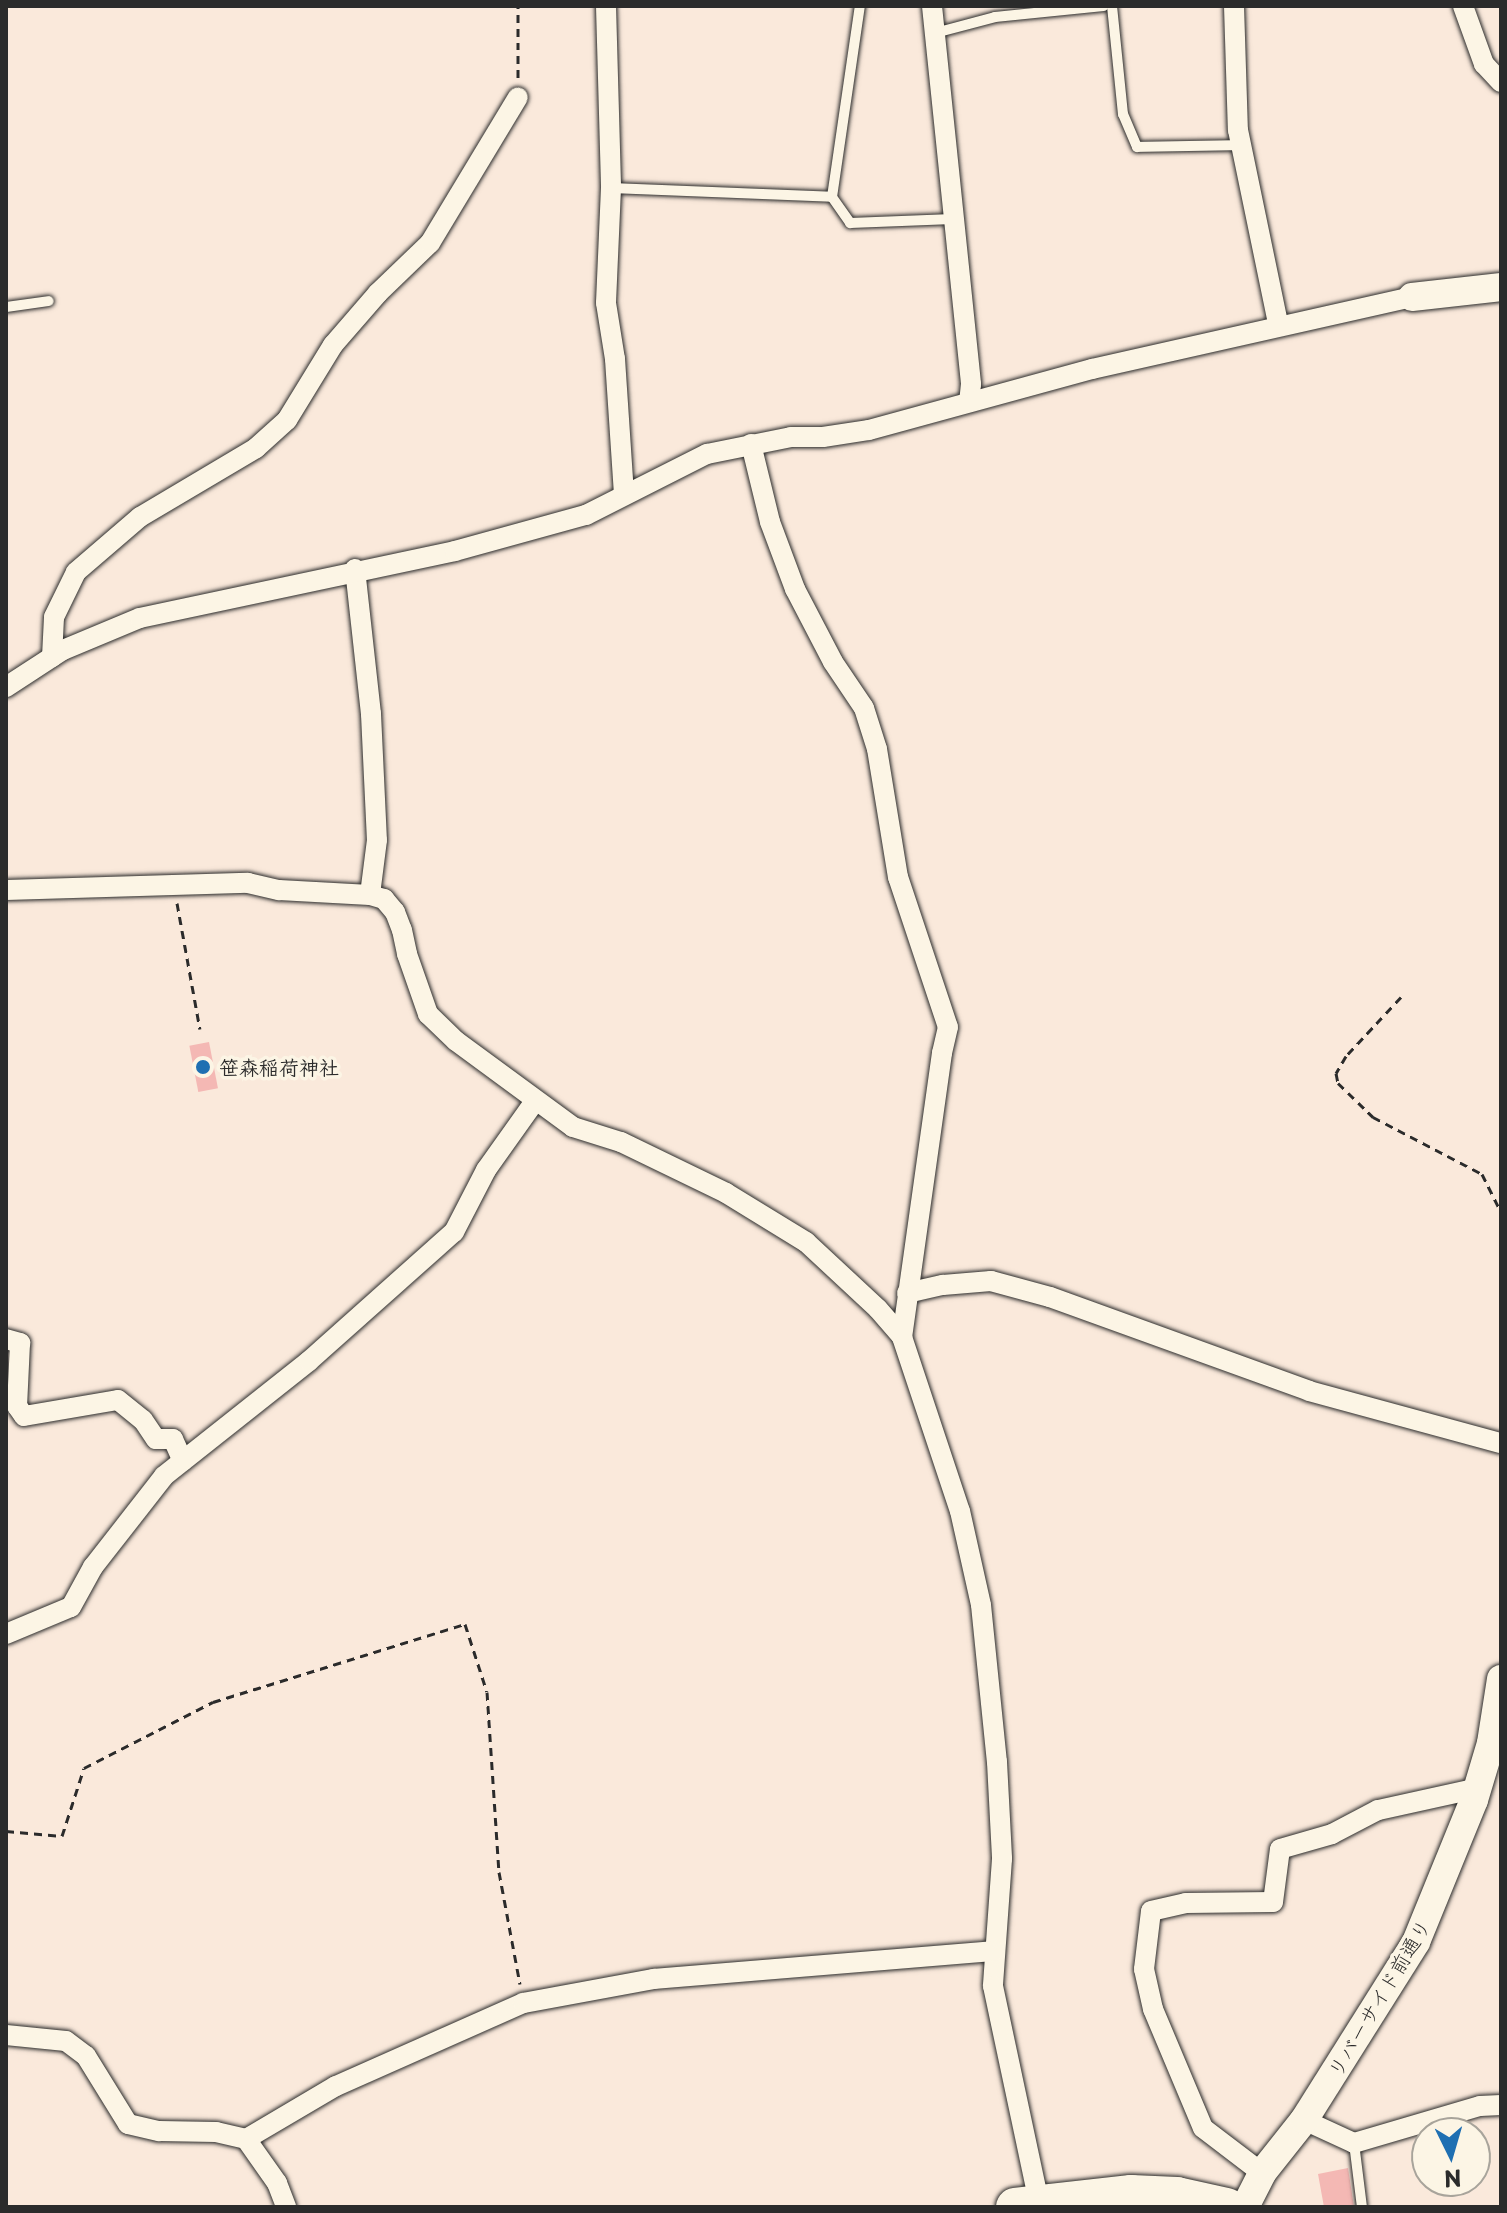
<!DOCTYPE html>
<meta charset="utf-8">
<style>
body{margin:0}
#map{position:relative;width:1507px;height:2213px;overflow:hidden;background:#fae9db;font-family:"Playpen Sans","Klee One",sans-serif}
div>[style]{position:absolute}
.building>*{inset:0;background:#f4b8b4;transform-origin:0 0}
.path>*{height:3px;margin-top:-1.5px;transform-origin:0;background:repeating-linear-gradient(90deg,#2b2b2b 0 8px,transparent 0 14px)}
.roads{filter:drop-shadow(0 0 2px #2b2b2b) drop-shadow(0 0 2px #2b2b2b)}
.lane>*{height:10px;margin:-5px;padding:0 5px;transform-origin:5px;border-radius:5px;background:#fcf5e5}
.street>*{height:20px;margin:-10px;padding:0 10px;transform-origin:10px;border-radius:10px;background:#fcf5e5}
.secondary>*{height:28px;margin:-14px;padding:0 14px;transform-origin:14px;border-radius:14px;background:#fcf5e5}
.highway>*{height:38px;margin:-19px;padding:0 19px;transform-origin:19px;border-radius:19px;background:#fcf5e5}
.dots>*{width:22px;height:22px;translate:-50% -50%;box-sizing:border-box;border:4px solid #fcf5e5;border-radius:50%}
span{translate:-50% -50%;white-space:nowrap;text-align:center;line-height:1.15;-webkit-text-stroke:7px #fcf5e5;paint-order:stroke}
.poi-label{font-size:20px;color:#2b2b2b;font-weight:700}
.left{translate:0 -50%;text-align:left}
.street-label{font-size:20px;color:#2b2b2b}
.frame{position:absolute;inset:0;border:8px solid #2b2b2b;pointer-events:none}
.north{position:absolute;left:1411px;top:2117px;width:80px;height:80px;box-sizing:border-box;background:#fcf5e5;border:2px solid #a8a49b;border-radius:50%;rotate:175deg;font-size:22px;font-weight:700;line-height:32px;text-align:center;color:#2b2b2b}
.north::after{content:'';display:block;margin:auto;width:28px;height:36px;background:#1f6fb2;clip-path:polygon(50% 0,100% 100%,50% 72%,0 100%)}
</style>
<div id="map">
<div class="building">
<i style="left:209px;top:1042px;width:47px;height:20px;rotate:79deg"></i>
<i style="clip-path:polygon(1348px 2168px,1354px 2207px,1324px 2207px,1318px 2174px)"></i>
</div>
<div class="path">
<i style="left:518px;top:78px;width:72px;rotate:-90deg"></i>
<i style="left:177px;top:903px;width:128px;rotate:79.7deg"></i>
<i style="left:1401px;top:997px;width:81px;rotate:133deg"></i>
<i style="left:1346px;top:1056px;width:20px;rotate:120deg"></i>
<i style="left:1336px;top:1073px;width:10px;rotate:79deg"></i>
<i style="left:1338px;top:1083px;width:49px;rotate:44.2deg"></i>
<i style="left:1373px;top:1117px;width:123px;rotate:27.6deg"></i>
<i style="left:1482px;top:1174px;width:42px;rotate:63.4deg"></i>
<i style="left:6px;top:1831px;width:56px;rotate:5.1deg"></i>
<i style="left:62px;top:1836px;width:71px;rotate:-72.1deg"></i>
<i style="left:84px;top:1768px;width:145px;rotate:-27.1deg"></i>
<i style="left:213px;top:1702px;width:264px;rotate:-17.2deg"></i>
<i style="left:465px;top:1624px;width:71px;rotate:72.1deg"></i>
<i style="left:487px;top:1692px;width:180px;rotate:86.2deg"></i>
<i style="left:499px;top:1872px;width:114px;rotate:79.4deg"></i>
</div>
<div class="roads">
<div class="lane">
<i style="left:1112px;top:6px;width:109px;rotate:84.2deg"></i>
<i style="left:1123px;top:114px;width:36px;rotate:67deg"></i>
<i style="left:1137px;top:147px;width:104px;rotate:-1.1deg"></i>
<i style="left:935px;top:33px;width:62px;rotate:-14.9deg"></i>
<i style="left:995px;top:17px;width:109px;rotate:-5.8deg"></i>
<i style="left:611px;top:188px;width:221px;rotate:2.3deg"></i>
<i style="left:832px;top:197px;width:32px;rotate:55deg"></i>
<i style="left:850px;top:223px;width:103px;rotate:-2.2deg"></i>
<i style="left:832px;top:197px;width:193px;rotate:-81.7deg"></i>
<i style="left:6px;top:307px;width:43px;rotate:-7.9deg"></i>
<i style="left:1354px;top:2143px;width:64px;rotate:82.9deg"></i>
</div>
<div class="street">
<i style="left:606px;top:6px;width:182px;rotate:88.4deg"></i>
<i style="left:611px;top:188px;width:115px;rotate:92.5deg"></i>
<i style="left:606px;top:303px;width:57px;rotate:80.9deg"></i>
<i style="left:615px;top:359px;width:135px;rotate:86.2deg"></i>
<i style="left:932px;top:6px;width:380px;rotate:84.1deg"></i>
<i style="left:971px;top:384px;width:18px;rotate:96deg"></i>
<i style="left:1234px;top:6px;width:124px;rotate:88.2deg"></i>
<i style="left:1238px;top:130px;width:198px;rotate:78.3deg"></i>
<i style="left:1463px;top:6px;width:62px;rotate:70.1deg"></i>
<i style="left:1484px;top:64px;width:25px;rotate:47deg"></i>
<i style="left:751px;top:444px;width:80px;rotate:76.3deg"></i>
<i style="left:770px;top:522px;width:72px;rotate:69.5deg"></i>
<i style="left:795px;top:589px;width:82px;rotate:62.5deg"></i>
<i style="left:833px;top:662px;width:55px;rotate:56deg"></i>
<i style="left:864px;top:708px;width:43px;rotate:72.4deg"></i>
<i style="left:877px;top:749px;width:130px;rotate:80.7deg"></i>
<i style="left:898px;top:877px;width:158px;rotate:71.6deg"></i>
<i style="left:948px;top:1027px;width:27px;rotate:103deg"></i>
<i style="left:942px;top:1053px;width:287px;rotate:98deg"></i>
<i style="left:355px;top:569px;width:146px;rotate:83.7deg"></i>
<i style="left:371px;top:714px;width:126px;rotate:87.3deg"></i>
<i style="left:377px;top:840px;width:55px;rotate:97.3deg"></i>
<i style="left:52px;top:657px;width:40px;rotate:-87.1deg"></i>
<i style="left:54px;top:617px;width:50px;rotate:-63.9deg"></i>
<i style="left:76px;top:572px;width:84px;rotate:-40.7deg"></i>
<i style="left:140px;top:517px;width:135px;rotate:-30.7deg"></i>
<i style="left:256px;top:448px;width:42px;rotate:-42.1deg"></i>
<i style="left:287px;top:420px;width:88px;rotate:-58.5deg"></i>
<i style="left:333px;top:345px;width:69px;rotate:-49.1deg"></i>
<i style="left:378px;top:293px;width:72px;rotate:-43.9deg"></i>
<i style="left:430px;top:243px;width:170px;rotate:-58.9deg"></i>
<i style="left:6px;top:687px;width:68px;rotate:-33deg"></i>
<i style="left:63px;top:650px;width:83px;rotate:-22.6deg"></i>
<i style="left:140px;top:618px;width:322px;rotate:-12deg"></i>
<i style="left:455px;top:551px;width:136px;rotate:-15.4deg"></i>
<i style="left:586px;top:515px;width:136px;rotate:-26.8deg"></i>
<i style="left:707px;top:454px;width:86px;rotate:-11.4deg"></i>
<i style="left:791px;top:437px;width:32px"></i>
<i style="left:823px;top:437px;width:47px;rotate:-8.7deg"></i>
<i style="left:869px;top:430px;width:231px;rotate:-15.3deg"></i>
<i style="left:1092px;top:369px;width:328px;rotate:-12.7deg"></i>
<i style="left:6px;top:890px;width:242px;rotate:-1.7deg"></i>
<i style="left:248px;top:883px;width:32px;rotate:13deg"></i>
<i style="left:279px;top:890px;width:91px;rotate:3.1deg"></i>
<i style="left:370px;top:895px;width:15px;rotate:16deg"></i>
<i style="left:384px;top:899px;width:17px;rotate:50deg"></i>
<i style="left:395px;top:912px;width:19px;rotate:69deg"></i>
<i style="left:402px;top:930px;width:25px;rotate:78deg"></i>
<i style="left:407px;top:954px;width:64px;rotate:70.7deg"></i>
<i style="left:428px;top:1014px;width:39px;rotate:44deg"></i>
<i style="left:456px;top:1041px;width:145px;rotate:36.3deg"></i>
<i style="left:573px;top:1127px;width:50px;rotate:17.4deg"></i>
<i style="left:621px;top:1142px;width:117px;rotate:25.9deg"></i>
<i style="left:726px;top:1193px;width:94px;rotate:31.5deg"></i>
<i style="left:806px;top:1242px;width:98px;rotate:42.9deg"></i>
<i style="left:878px;top:1309px;width:37px;rotate:49deg"></i>
<i style="left:902px;top:1337px;width:183px;rotate:71.6deg"></i>
<i style="left:960px;top:1511px;width:96px;rotate:77.4deg"></i>
<i style="left:981px;top:1605px;width:158px;rotate:84.2deg"></i>
<i style="left:997px;top:1762px;width:97px;rotate:87deg"></i>
<i style="left:1002px;top:1859px;width:127px;rotate:94.1deg"></i>
<i style="left:993px;top:1986px;width:226px;rotate:78deg"></i>
<i style="left:907px;top:1293px;width:37px;rotate:-13deg"></i>
<i style="left:943px;top:1285px;width:48px;rotate:-4.8deg"></i>
<i style="left:991px;top:1281px;width:61px;rotate:15.2deg"></i>
<i style="left:1050px;top:1297px;width:276px;rotate:19.9deg"></i>
<i style="left:1309px;top:1391px;width:199px;rotate:15.2deg"></i>
<i style="left:6px;top:1339px;width:15px;rotate:16deg"></i>
<i style="left:20px;top:1343px;width:63px;rotate:92.7deg"></i>
<i style="left:17px;top:1406px;width:12px;rotate:55deg"></i>
<i style="left:24px;top:1416px;width:95px;rotate:-9.7deg"></i>
<i style="left:118px;top:1400px;width:32px;rotate:39deg"></i>
<i style="left:143px;top:1420px;width:23px;rotate:56deg"></i>
<i style="left:156px;top:1439px;width:17px"></i>
<i style="left:173px;top:1439px;width:24px;rotate:66deg"></i>
<i style="left:6px;top:1634px;width:70px;rotate:-22.6deg"></i>
<i style="left:71px;top:1607px;width:46px;rotate:-61.2deg"></i>
<i style="left:93px;top:1567px;width:115px;rotate:-52deg"></i>
<i style="left:164px;top:1476px;width:185px;rotate:-38.4deg"></i>
<i style="left:309px;top:1361px;width:194px;rotate:-41.7deg"></i>
<i style="left:454px;top:1232px;width:70px;rotate:-62.7deg"></i>
<i style="left:486px;top:1170px;width:85px;rotate:-54.6deg"></i>
<i style="left:6px;top:2035px;width:60px;rotate:5.7deg"></i>
<i style="left:66px;top:2041px;width:25px;rotate:37deg"></i>
<i style="left:86px;top:2056px;width:80px;rotate:58.3deg"></i>
<i style="left:128px;top:2124px;width:32px;rotate:13deg"></i>
<i style="left:159px;top:2131px;width:57px;rotate:1deg"></i>
<i style="left:216px;top:2132px;width:31px;rotate:13deg"></i>
<i style="left:246px;top:2139px;width:104px;rotate:-30.5deg"></i>
<i style="left:336px;top:2086px;width:205px;rotate:-23.9deg"></i>
<i style="left:523px;top:2003px;width:133px;rotate:-10.4deg"></i>
<i style="left:654px;top:1979px;width:342px;rotate:-4.7deg"></i>
<i style="left:1304px;top:2120px;width:55px;rotate:24.7deg"></i>
<i style="left:1354px;top:2143px;width:131px;rotate:-16.4deg"></i>
<i style="left:1480px;top:2106px;width:21px;rotate:-3deg"></i>
<i style="left:246px;top:2139px;width:54px;rotate:54.8deg"></i>
<i style="left:277px;top:2183px;width:26px;rotate:69deg"></i>
<i style="left:1262px;top:2173px;width:74px;rotate:-142.7deg"></i>
<i style="left:1203px;top:2128px;width:129px;rotate:-112.8deg"></i>
<i style="left:1153px;top:2009px;width:41px;rotate:-102.7deg"></i>
<i style="left:1144px;top:1969px;width:58px;rotate:-83.1deg"></i>
<i style="left:1151px;top:1911px;width:36px;rotate:-13deg"></i>
<i style="left:1186px;top:1903px;width:87px;rotate:-0.7deg"></i>
<i style="left:1273px;top:1902px;width:53px;rotate:-82.5deg"></i>
<i style="left:1280px;top:1849px;width:54px;rotate:-16.1deg"></i>
<i style="left:1332px;top:1834px;width:52px;rotate:-27.6deg"></i>
<i style="left:1378px;top:1810px;width:102px;rotate:-12.4deg"></i>
</div>
<div class="secondary">
<i style="left:1412px;top:297px;width:90px;rotate:-6.4deg"></i>
<i style="left:1245px;top:2207px;width:38px;rotate:-63deg"></i>
<i style="left:1262px;top:2173px;width:68px;rotate:-51.6deg"></i>
<i style="left:1304px;top:2120px;width:210px;rotate:-57.8deg"></i>
<i style="left:1416px;top:1942px;width:153px;rotate:-67.8deg"></i>
<i style="left:1474px;top:1800px;width:59px;rotate:-73.4deg"></i>
<i style="left:1491px;top:1743px;width:65px;rotate:-81.1deg"></i>
</div>
<div class="highway">
<i style="left:1015px;top:2207px;width:117px;rotate:-6.4deg"></i>
<i style="left:1131px;top:2194px;width:46px;rotate:2.5deg"></i>
<i style="left:1177px;top:2196px;width:51px;rotate:12.4deg"></i>
</div>
</div>
<div class="dots">
<i style="left:203px;top:1067px;background:#1f6fb2"></i>
</div>
<div class="poi-label">
<span class="left" style="left:219px;top:1067px">笹森稲荷神社</span>
</div>
<div class="street-label">
<span style="left:1379px;top:1998px;rotate:-59deg">リバーサイド前通り</span>
</div>
<div class="frame"></div>
<div class="north">N</div>
</div>
